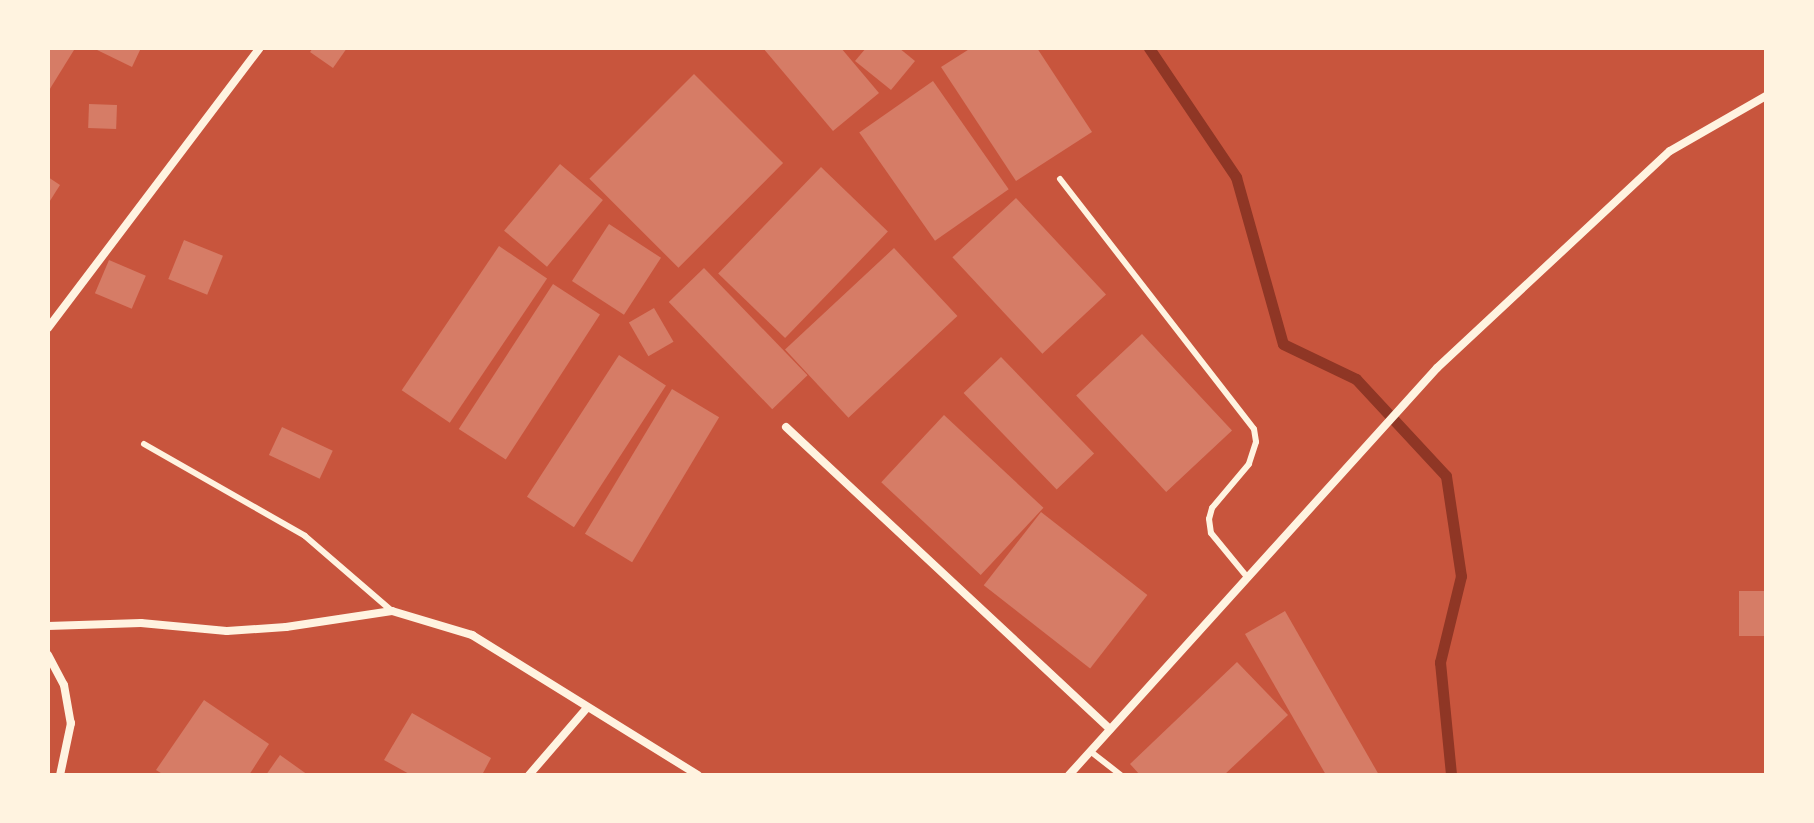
<!DOCTYPE html>
<style>
body{margin:0}
#map{position:relative;width:1814px;height:823px;overflow:hidden;background:#c8553d;font-family:"Archivo Narrow",sans-serif}
div>[style]{position:absolute}
.stream>*{height:11px;margin:-5.5px;padding:0 5.5px;transform-origin:5.5px;border-radius:5.5px;background:#8f3625}
.building>*{inset:0;background:#d67c66;transform-origin:0 0}
.service>*{height:6px;margin:-3px;padding:0 3px;transform-origin:3px;border-radius:3px;background:#fff3e0}
.minor>*{height:8px;margin:-4px;padding:0 4px;transform-origin:4px;border-radius:4px;background:#fff3e0}
span{translate:-50% -50%;white-space:nowrap;text-align:center;line-height:1.15;-webkit-text-stroke:6px #fff3e0;paint-order:stroke}
.frame{position:absolute;inset:0;border:50px solid #fff3e0;pointer-events:none}
</style>
<div id="map">
<div class="stream">
<i style="left:1149px;top:48px;width:156px;rotate:56deg"></i>
<i style="left:1236px;top:177px;width:173px;rotate:74.3deg"></i>
<i style="left:1283px;top:344px;width:81px;rotate:25.6deg"></i>
<i style="left:1356px;top:379px;width:132px;rotate:47.1deg"></i>
<i style="left:1446px;top:476px;width:101px;rotate:81.5deg"></i>
<i style="left:1461px;top:576px;width:89px;rotate:103.7deg"></i>
<i style="left:1440px;top:662px;width:114px;rotate:84.4deg"></i>
</div>
<div class="building">
<i style="clip-path:polygon(48px 48px,74px 50px,48px 92px)"></i>
<i style="clip-path:polygon(93px 48px,141px 48px,132px 67px)"></i>
<i style="clip-path:polygon(313px 48px,347px 48px,333px 68px,310px 52px)"></i>
<i style="clip-path:polygon(763px 48px,841px 48px,879px 93px,833px 131px)"></i>
<i style="clip-path:polygon(866px 48px,899px 48px,915px 61px,891px 90px,855px 61px)"></i>
<i style="clip-path:polygon(971px 48px,1037px 48px,1092px 132px,1016px 181px,941px 67px)"></i>
<i style="left:694px;top:74px;width:126px;height:148px;rotate:45deg"></i>
<i style="left:933px;top:81px;width:132px;height:90px;rotate:55deg"></i>
<i style="left:89px;top:104px;width:28px;height:24px;rotate:2deg"></i>
<i style="left:560px;top:164px;width:56px;height:87px;rotate:40deg"></i>
<i style="left:821px;top:167px;width:93px;height:148px;rotate:44deg"></i>
<i style="clip-path:polygon(48px 177px,60px 185px,48px 204px)"></i>
<i style="left:1016px;top:198px;width:132px;height:87px;rotate:47deg"></i>
<i style="left:609px;top:224px;width:62px;height:68px;rotate:33deg"></i>
<i style="left:184px;top:240px;width:42px;height:42px;rotate:22deg"></i>
<i style="left:499px;top:246px;width:58px;height:174px;rotate:34deg"></i>
<i style="left:894px;top:248px;width:93px;height:149px;rotate:47deg"></i>
<i style="left:109px;top:260px;width:40px;height:36px;rotate:23deg"></i>
<i style="left:704px;top:268px;width:149px;height:49px;rotate:46deg"></i>
<i style="left:553px;top:284px;width:56px;height:173px;rotate:33deg"></i>
<i style="left:654px;top:308px;width:39px;height:29px;rotate:60deg"></i>
<i style="left:1142px;top:334px;width:132px;height:90px;rotate:47deg"></i>
<i style="left:619px;top:355px;width:56px;height:169px;rotate:33deg"></i>
<i style="left:1001px;top:357px;width:134px;height:52px;rotate:46deg"></i>
<i style="left:672px;top:389px;width:55px;height:169px;rotate:31deg"></i>
<i style="left:944px;top:415px;width:136px;height:92px;rotate:43deg"></i>
<i style="left:282px;top:427px;width:56px;height:31px;rotate:25deg"></i>
<i style="left:1041px;top:512px;width:135px;height:93px;rotate:38deg"></i>
<i style="left:1766px;top:591px;width:45px;height:27px;rotate:90deg"></i>
<i style="clip-path:polygon(1285px 611px,1379px 775px,1326px 775px,1245px 634px)"></i>
<i style="clip-path:polygon(1237px 662px,1288px 715px,1224px 775px,1140px 775px,1130px 764px)"></i>
<i style="clip-path:polygon(204px 700px,269px 744px,249px 775px,164px 775px,156px 770px)"></i>
<i style="clip-path:polygon(412px 713px,491px 758px,482px 775px,411px 775px,384px 760px)"></i>
<i style="clip-path:polygon(280px 755px,308px 775px,266px 775px)"></i>
</div>
<div class="service">
<i style="left:1060px;top:179px;width:316px;rotate:52.2deg"></i>
<i style="left:1254px;top:429px;width:13px;rotate:81deg"></i>
<i style="left:1256px;top:442px;width:23px;rotate:108deg"></i>
<i style="left:1249px;top:464px;width:57px;rotate:130.1deg"></i>
<i style="left:1212px;top:508px;width:11px;rotate:105deg"></i>
<i style="left:1209px;top:519px;width:14px;rotate:82deg"></i>
<i style="left:1211px;top:533px;width:58px;rotate:50.6deg"></i>
<i style="left:144px;top:444px;width:185px;rotate:29.7deg"></i>
<i style="left:305px;top:536px;width:115px;rotate:40.8deg"></i>
<i style="left:1090px;top:751px;width:39px;rotate:38deg"></i>
</div>
<div class="minor">
<i style="left:48px;top:328px;width:351px;rotate:-52.9deg"></i>
<i style="left:786px;top:427px;width:443px;rotate:43deg"></i>
<i style="left:48px;top:626px;width:93px;rotate:-1.8deg"></i>
<i style="left:141px;top:623px;width:86px;rotate:5.3deg"></i>
<i style="left:227px;top:631px;width:59px;rotate:-3.9deg"></i>
<i style="left:286px;top:627px;width:107px;rotate:-8.6deg"></i>
<i style="left:392px;top:611px;width:84px;rotate:16.7deg"></i>
<i style="left:472px;top:635px;width:266px;rotate:31.8deg"></i>
<i style="left:48px;top:655px;width:34px;rotate:62deg"></i>
<i style="left:64px;top:685px;width:39px;rotate:80deg"></i>
<i style="left:71px;top:723px;width:53px;rotate:101.9deg"></i>
<i style="left:529px;top:775px;width:87px;rotate:-49.2deg"></i>
<i style="left:1069px;top:775px;width:549px;rotate:-47.88deg"></i>
<i style="left:1437px;top:368px;width:318px;rotate:-43deg"></i>
<i style="left:1670px;top:151px;width:111px;rotate:-29.8deg"></i>
</div>
<div class="frame"></div>
</div>
